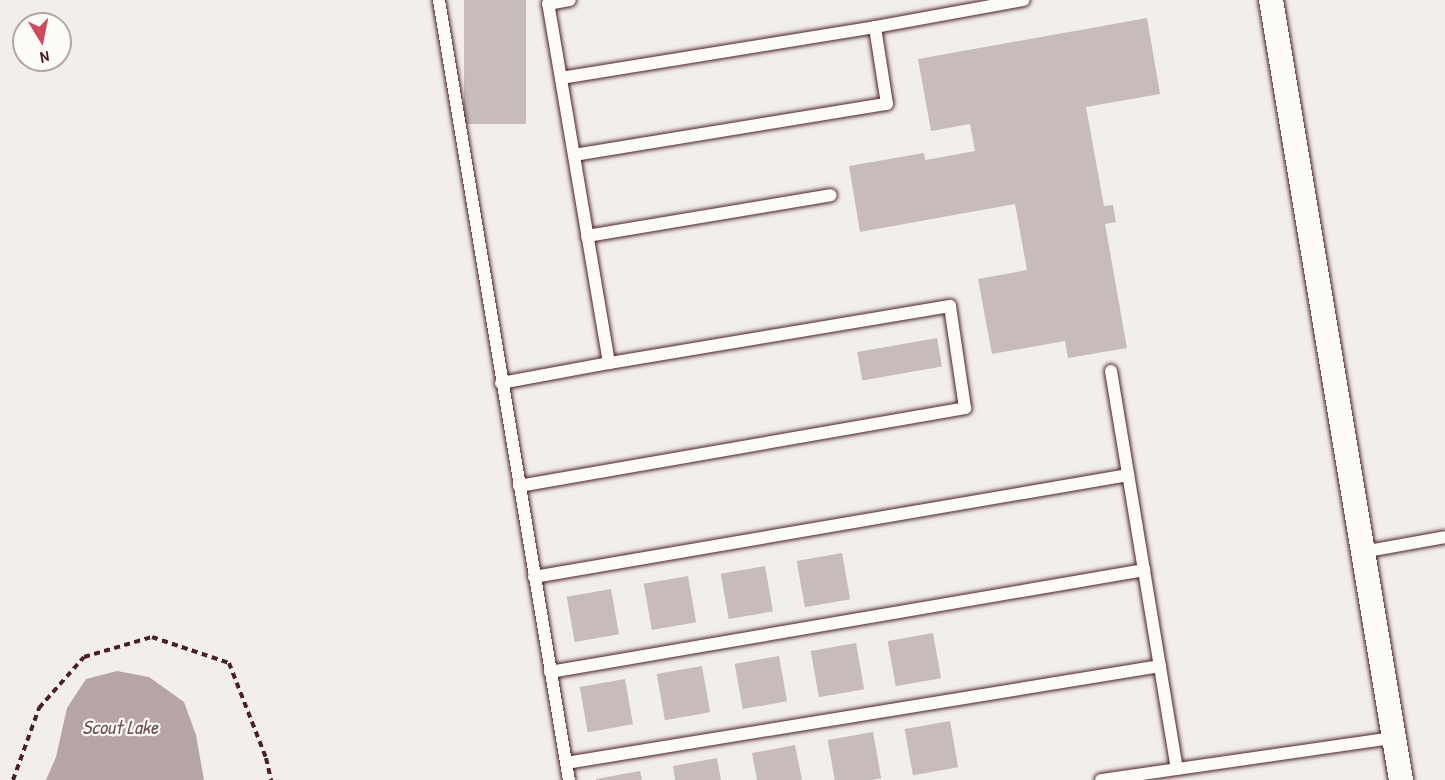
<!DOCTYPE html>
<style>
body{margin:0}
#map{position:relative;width:1445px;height:780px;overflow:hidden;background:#f2efeb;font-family:"Patrick Hand",sans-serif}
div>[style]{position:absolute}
.water>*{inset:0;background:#b7a5a6}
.building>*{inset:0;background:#c8bbbb;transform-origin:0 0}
.path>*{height:4px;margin-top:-2px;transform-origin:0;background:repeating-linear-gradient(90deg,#4a1f2b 0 6px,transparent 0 10.5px)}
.roads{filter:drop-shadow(0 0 2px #4a1f2b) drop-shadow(0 0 2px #4a1f2b)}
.lane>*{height:12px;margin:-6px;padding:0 6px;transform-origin:6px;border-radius:6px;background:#fdfcf7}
.street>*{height:24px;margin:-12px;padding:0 12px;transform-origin:12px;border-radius:12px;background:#fdfcf7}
span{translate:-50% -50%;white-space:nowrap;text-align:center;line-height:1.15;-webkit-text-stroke:4.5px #fdfcf7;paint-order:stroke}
.water-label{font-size:20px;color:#704e56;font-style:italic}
.north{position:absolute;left:12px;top:12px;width:60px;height:60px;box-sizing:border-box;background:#fdfcf7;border:2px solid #b5a4a5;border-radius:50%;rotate:170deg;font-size:16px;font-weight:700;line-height:24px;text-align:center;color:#4a1f2b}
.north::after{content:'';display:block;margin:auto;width:21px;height:27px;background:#d1495b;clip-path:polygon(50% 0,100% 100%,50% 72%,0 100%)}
</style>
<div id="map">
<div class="water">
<i style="clip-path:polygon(117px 671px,149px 677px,184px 702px,196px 735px,204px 780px,46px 780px,56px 757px,67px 708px,86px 679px)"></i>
</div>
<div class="building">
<i style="left:464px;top:0;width:62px;height:124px"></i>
<i style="clip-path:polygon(1147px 18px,1160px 94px,1086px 107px,1104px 206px,1113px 205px,1116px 222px,1105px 224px,1127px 348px,1068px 358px,1065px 341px,992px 354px,978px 279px,1027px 270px,1015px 204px,860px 232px,849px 166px,924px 153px,925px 160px,975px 151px,970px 124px,931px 131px,918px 59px)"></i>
<i style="left:937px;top:338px;width:29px;height:81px;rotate:80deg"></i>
<i style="left:842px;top:553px;width:47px;height:46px;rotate:80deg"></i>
<i style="left:765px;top:566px;width:46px;height:45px;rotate:80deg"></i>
<i style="left:688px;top:576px;width:47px;height:45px;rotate:80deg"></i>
<i style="left:611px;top:589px;width:46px;height:45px;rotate:80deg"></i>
<i style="left:933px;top:633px;width:46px;height:46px;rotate:80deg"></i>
<i style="left:856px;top:643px;width:47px;height:46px;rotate:80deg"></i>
<i style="left:779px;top:656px;width:46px;height:45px;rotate:80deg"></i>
<i style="left:702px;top:666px;width:47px;height:46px;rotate:80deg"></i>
<i style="left:625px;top:679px;width:46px;height:46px;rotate:80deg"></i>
<i style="left:950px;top:721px;width:47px;height:46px;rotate:80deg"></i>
<i style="left:873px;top:732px;width:47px;height:46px;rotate:80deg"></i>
<i style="clip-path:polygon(795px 745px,802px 780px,757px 780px,752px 753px)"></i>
<i style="clip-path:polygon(717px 758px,721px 780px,675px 780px,673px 766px)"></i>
<i style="clip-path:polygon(640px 771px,642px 780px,596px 780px,596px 779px)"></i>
</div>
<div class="path">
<i style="left:13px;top:780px;width:77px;rotate:-70.1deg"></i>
<i style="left:39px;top:708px;width:68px;rotate:-48.6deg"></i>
<i style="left:84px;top:657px;width:71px;rotate:-16.4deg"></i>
<i style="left:152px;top:637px;width:81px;rotate:18.7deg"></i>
<i style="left:229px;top:663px;width:102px;rotate:68.7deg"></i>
<i style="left:266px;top:758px;width:23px;rotate:77deg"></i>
</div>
<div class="roads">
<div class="lane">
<i style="left:439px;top:0;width:791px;rotate:80.54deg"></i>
<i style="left:561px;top:78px;width:318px;rotate:-9.2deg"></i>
<i style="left:574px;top:155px;width:317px;rotate:-9.3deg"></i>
<i style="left:887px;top:104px;width:78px;rotate:-98.9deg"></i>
<i style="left:875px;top:27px;width:151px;rotate:-10.3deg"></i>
<i style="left:587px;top:236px;width:247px;rotate:-9.5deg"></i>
<i style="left:1111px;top:371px;width:403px;rotate:80.6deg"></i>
<i style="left:501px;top:383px;width:110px;rotate:-10.5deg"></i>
<i style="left:609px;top:363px;width:364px;rotate:-99.6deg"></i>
<i style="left:548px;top:4px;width:22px;rotate:-10deg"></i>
<i style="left:519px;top:486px;width:453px;rotate:-9.9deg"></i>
<i style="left:965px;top:408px;width:103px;rotate:-98.4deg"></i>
<i style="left:950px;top:306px;width:346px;rotate:170.5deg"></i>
<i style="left:1362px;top:552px;width:84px;rotate:-10.2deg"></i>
<i style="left:534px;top:577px;width:603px;rotate:-9.74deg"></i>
<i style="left:550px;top:672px;width:603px;rotate:-9.74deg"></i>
<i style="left:566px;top:763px;width:602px;rotate:-9.27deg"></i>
<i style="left:1101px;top:780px;width:296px;rotate:-8.2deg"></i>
</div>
<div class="street">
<i style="left:1271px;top:0;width:791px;rotate:80.54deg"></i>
</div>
</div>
<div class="water-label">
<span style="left:120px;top:726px">Scout Lake</span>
</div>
<div class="north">N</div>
</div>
